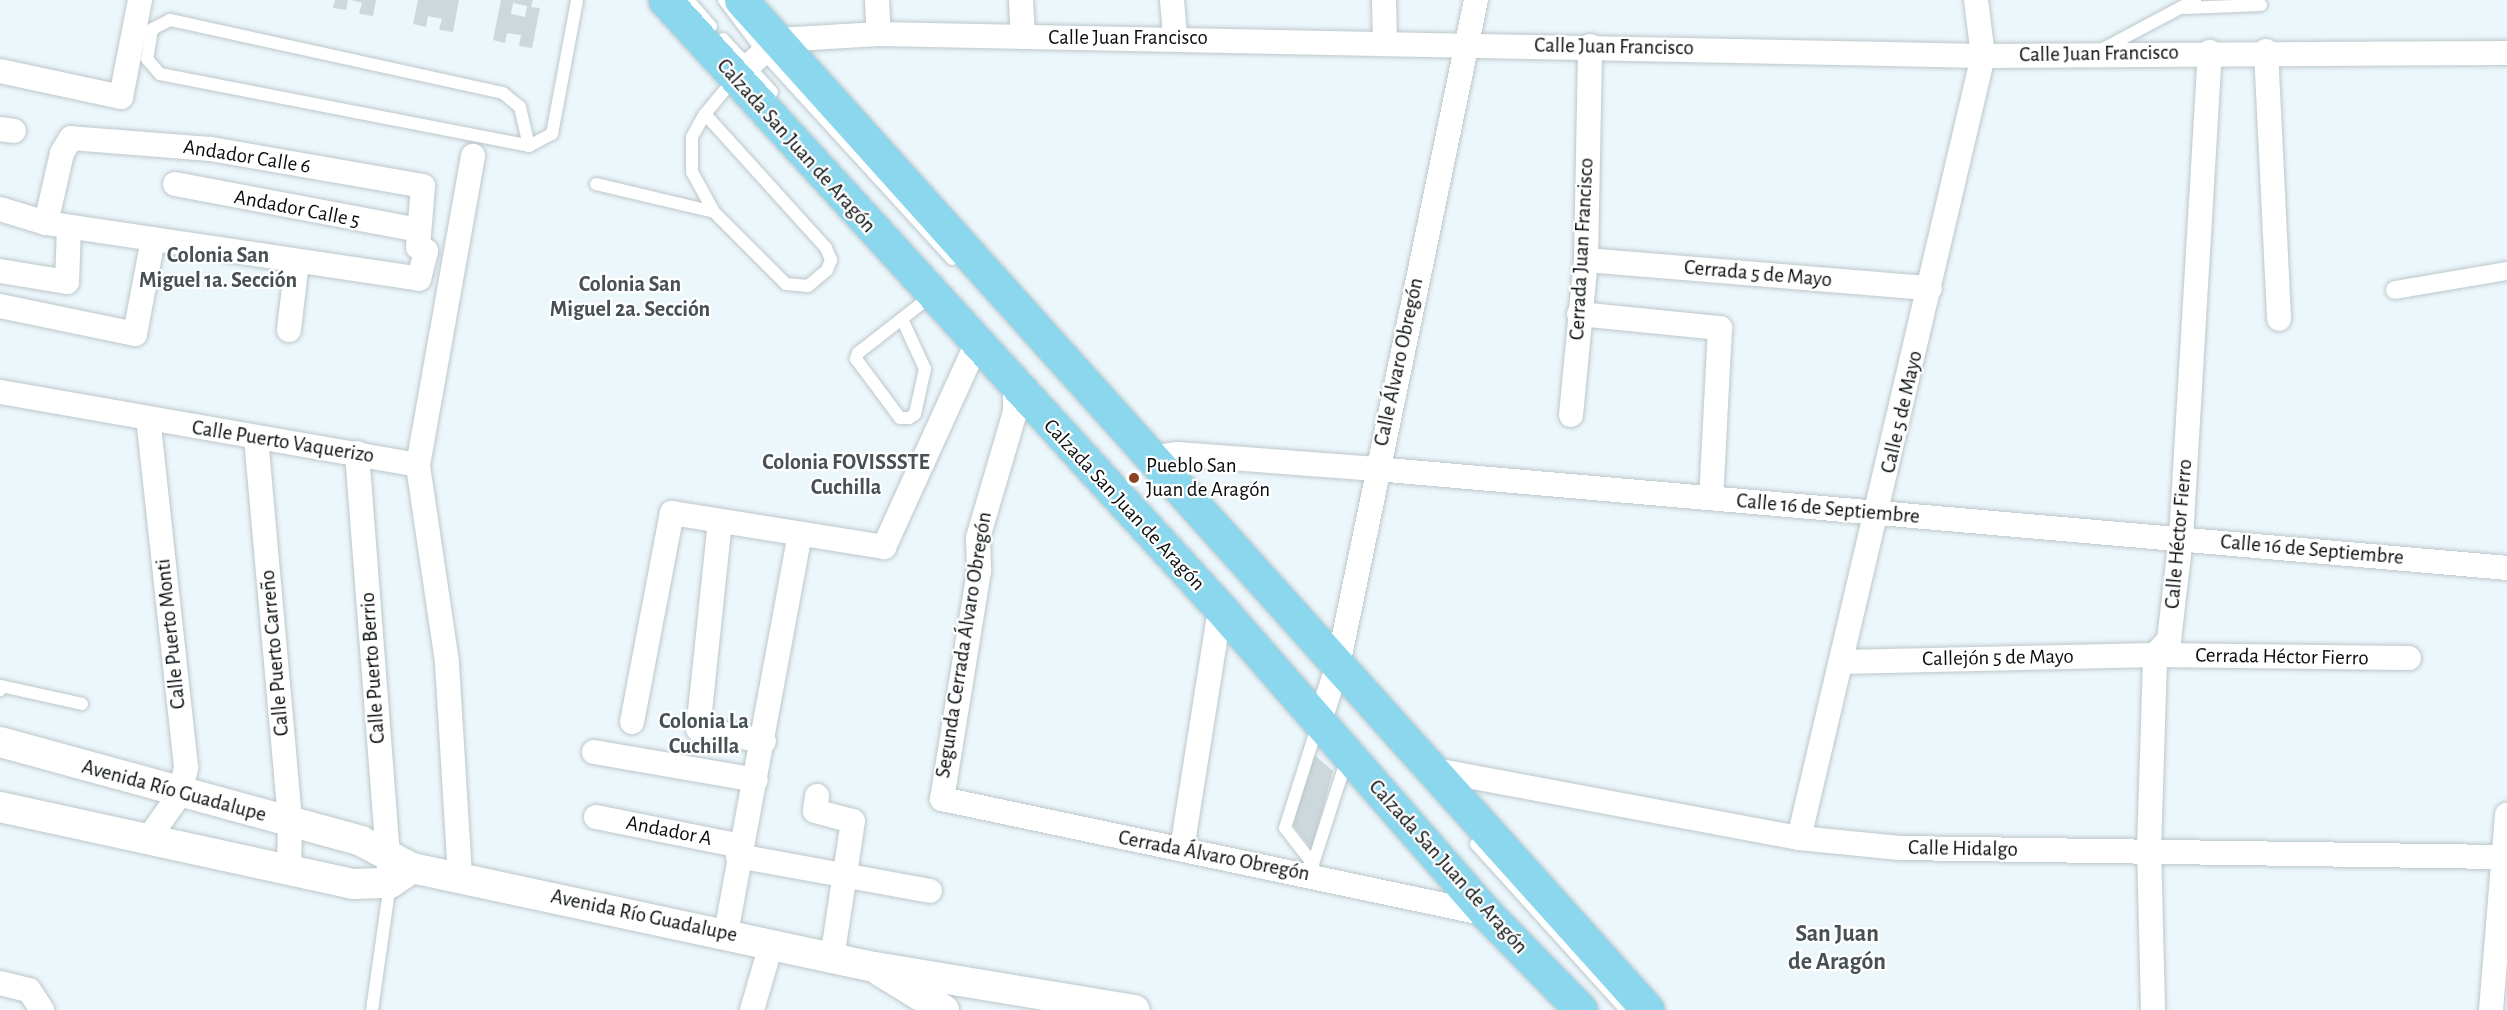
<!DOCTYPE html>
<meta charset="utf-8">
<style>
body{margin:0}
#map{position:relative;width:2507px;height:1010px;overflow:hidden;background:#ecf7fc;font-family:"Alegreya Sans",sans-serif}
div>[style]{position:absolute}
.building>*{inset:0;background:#cdd8dc}
.roads{filter:drop-shadow(0 0 2px #bcc7cb) drop-shadow(0 0 2px #bcc7cb)}
.service>*{height:12px;margin:-6px;padding:0 6px;transform-origin:6px;border-radius:6px;background:#fff}
.pedestrian>*{height:18px;margin:-9px;padding:0 9px;transform-origin:9px;border-radius:9px;background:#fff}
.minor>*{height:24px;margin:-12px;padding:0 12px;transform-origin:12px;border-radius:12px;background:#fff}
.tertiary>*{height:30px;margin:-15px;padding:0 15px;transform-origin:15px;border-radius:15px;background:#fff}
.primary>*{height:33px;margin:-16.5px;padding:0 16.5px;transform-origin:16.5px;border-radius:16.5px;background:#8ad7ee}
.dots>*{width:16px;height:16px;translate:-50% -50%;box-sizing:border-box;border:3px solid #fff;border-radius:50%}
span{translate:-50% -50%;white-space:nowrap;text-align:center;line-height:1.15;-webkit-text-stroke:4.5px #fff;paint-order:stroke}
.street-label{font-size:21px;color:#090d0e}
.poi-label{font-size:21px;color:#090d0e}
.left{translate:0 -50%;text-align:left}
.neighbourhood-label{font-size:22px;color:#475053;font-weight:700}
.quarter-label{font-size:24px;color:#475053;font-weight:700}
</style>
<div id="map">
<div class="building">
<i style="clip-path:polygon(335px 0,348px 0,346px 10px,333px 8px)"></i>
<i style="clip-path:polygon(351px 0,376px 0,373px 16px,359px 14px,362px 3px)"></i>
<i style="clip-path:polygon(418px 0,459px 0,453px 32px,439px 30px,442px 19px,428px 16px,426px 27px,413px 24px)"></i>
<i style="clip-path:polygon(evenodd,501px 0,533px 0,531px 7px,540px 8px,532px 48px,519px 46px,521px 35px,507px 33px,505px 43px,493px 40px,501px 0,513px 3px,527px 6px,525px 17px,511px 14px,513px 3px)"></i>
<i style="clip-path:polygon(1311px 752px,1333px 771px,1312px 849px,1291px 823px)"></i>
</div>
<div class="roads">
<div class="service">
<i style="left:688px;top:0;width:35px;rotate:49deg"></i>
<i style="left:724px;top:0;width:66px;rotate:53deg"></i>
<i style="left:764px;top:53px;width:279px;rotate:47.6deg"></i>
<i style="left:2185px;top:8px;width:76px;rotate:-2.3deg"></i>
<i style="left:723px;top:39px;width:72px;rotate:47.2deg"></i>
<i style="left:2099px;top:51px;width:109px;rotate:-28deg"></i>
<i style="left:705px;top:114px;width:181px;rotate:47.9deg"></i>
<i style="left:826px;top:248px;width:13px;rotate:67deg"></i>
<i style="left:831px;top:260px;width:11px;rotate:112deg"></i>
<i style="left:827px;top:270px;width:25px;rotate:140deg"></i>
<i style="left:808px;top:286px;width:22px;rotate:-175deg"></i>
<i style="left:786px;top:284px;width:102px;rotate:-135deg"></i>
<i style="left:714px;top:212px;width:46px;rotate:-118.8deg"></i>
<i style="left:692px;top:172px;width:35px;rotate:-90deg"></i>
<i style="left:692px;top:137px;width:26px;rotate:-61deg"></i>
<i style="left:705px;top:114px;width:45px;rotate:-50.4deg"></i>
<i style="left:529px;top:146px;width:40px;rotate:-103deg"></i>
<i style="left:520px;top:107px;width:22px;rotate:-141deg"></i>
<i style="left:503px;top:93px;width:341px;rotate:-167.6deg"></i>
<i style="left:170px;top:20px;width:20px;rotate:153deg"></i>
<i style="left:152px;top:29px;width:30px;rotate:99deg"></i>
<i style="left:147px;top:59px;width:20px;rotate:49deg"></i>
<i style="left:160px;top:74px;width:376px;rotate:11deg"></i>
<i style="left:529px;top:146px;width:26px;rotate:-28deg"></i>
<i style="left:552px;top:134px;width:136px;rotate:-79.4deg"></i>
<i style="left:596px;top:184px;width:121px;rotate:13.3deg"></i>
<i style="left:902px;top:319px;width:55px;rotate:65.3deg"></i>
<i style="left:925px;top:369px;width:46px;rotate:102.5deg"></i>
<i style="left:915px;top:414px;width:7px;rotate:146deg"></i>
<i style="left:909px;top:418px;width:9px;rotate:180deg"></i>
<i style="left:900px;top:418px;width:74px;rotate:-126.7deg"></i>
<i style="left:856px;top:359px;width:6px;rotate:-72deg"></i>
<i style="left:858px;top:353px;width:93px;rotate:-38deg"></i>
<i style="left:0;top:690px;width:4px;rotate:-76deg"></i>
<i style="left:1px;top:686px;width:83px;rotate:12.5deg"></i>
<i style="left:1318px;top:724px;width:109px;rotate:107.6deg"></i>
<i style="left:1285px;top:828px;width:46px;rotate:52.1deg"></i>
<i style="left:1313px;top:864px;width:111px;rotate:-72.2deg"></i>
<i style="left:1476px;top:844px;width:224px;rotate:47.9deg"></i>
<i style="left:372px;top:1010px;width:127px;rotate:-81.9deg"></i>
</div>
<div class="pedestrian">
<i style="left:2395px;top:290px;width:114px;rotate:-9.6deg"></i>
</div>
<div class="minor">
<i style="left:877px;top:0;width:34px;rotate:87deg"></i>
<i style="left:1021px;top:0;width:37px;rotate:87deg"></i>
<i style="left:1172px;top:0;width:37px;rotate:85deg"></i>
<i style="left:1384px;top:0;width:43px;rotate:88.7deg"></i>
<i style="left:2266px;top:51px;width:268px;rotate:87.2deg"></i>
<i style="left:0;top:71px;width:124px;rotate:12.1deg"></i>
<i style="left:121px;top:97px;width:99px;rotate:-78.9deg"></i>
<i style="left:735px;top:78px;width:57px;rotate:-42.1deg"></i>
<i style="left:777px;top:40px;width:102px;rotate:-3.4deg"></i>
<i style="left:879px;top:34px;width:1104px;rotate:1.14deg"></i>
<i style="left:1983px;top:56px;width:524px;rotate:-0.33deg"></i>
<i style="left:0;top:129px;width:14px;rotate:8deg"></i>
<i style="left:175px;top:184px;width:248px;rotate:10.7deg"></i>
<i style="left:0;top:209px;width:48px;rotate:16.9deg"></i>
<i style="left:46px;top:223px;width:377px;rotate:8.5deg"></i>
<i style="left:419px;top:279px;width:29px;rotate:-76deg"></i>
<i style="left:426px;top:251px;width:9px;rotate:-153deg"></i>
<i style="left:418px;top:247px;width:61px;rotate:-85.3deg"></i>
<i style="left:423px;top:186px;width:216px;rotate:-170.1deg"></i>
<i style="left:210px;top:149px;width:139px;rotate:-175.5deg"></i>
<i style="left:71px;top:138px;width:17px;rotate:121deg"></i>
<i style="left:62px;top:153px;width:72px;rotate:102.9deg"></i>
<i style="left:1586px;top:260px;width:345px;rotate:4.7deg"></i>
<i style="left:0;top:271px;width:68px;rotate:9.3deg"></i>
<i style="left:67px;top:282px;width:55px;rotate:-87.9deg"></i>
<i style="left:0;top:306px;width:138px;rotate:11.7deg"></i>
<i style="left:135px;top:334px;width:97px;rotate:-79.3deg"></i>
<i style="left:1579px;top:314px;width:142px;rotate:5.7deg"></i>
<i style="left:1720px;top:328px;width:170px;rotate:93deg"></i>
<i style="left:289px;top:330px;width:69px;rotate:-83.4deg"></i>
<i style="left:1015px;top:388px;width:24px;rotate:90deg"></i>
<i style="left:1015px;top:412px;width:131px;rotate:106.4deg"></i>
<i style="left:978px;top:538px;width:33px;rotate:88deg"></i>
<i style="left:979px;top:571px;width:231px;rotate:99.2deg"></i>
<i style="left:942px;top:799px;width:557px;rotate:11.92deg"></i>
<i style="left:0;top:392px;width:424px;rotate:9.9deg"></i>
<i style="left:1571px;top:415px;width:156px;rotate:-84.5deg"></i>
<i style="left:1586px;top:260px;width:214px;rotate:-88.9deg"></i>
<i style="left:256px;top:438px;width:386px;rotate:84.9deg"></i>
<i style="left:290px;top:822px;width:46px;rotate:91.2deg"></i>
<i style="left:357px;top:453px;width:417px;rotate:85.6deg"></i>
<i style="left:1149px;top:458px;width:29px;rotate:-8deg"></i>
<i style="left:1178px;top:454px;width:199px;rotate:4.3deg"></i>
<i style="left:1376px;top:469px;width:1135px;rotate:5deg"></i>
<i style="left:720px;top:521px;width:209px;rotate:96deg"></i>
<i style="left:698px;top:729px;width:67px;rotate:10.3deg"></i>
<i style="left:1842px;top:662px;width:313px;rotate:-1.3deg"></i>
<i style="left:2155px;top:655px;width:254px;rotate:0.7deg"></i>
<i style="left:632px;top:722px;width:213px;rotate:-79.2deg"></i>
<i style="left:672px;top:513px;width:215px;rotate:9.1deg"></i>
<i style="left:884px;top:547px;width:222px;rotate:-65.5deg"></i>
<i style="left:1319px;top:723px;width:61px;rotate:-71.9deg"></i>
<i style="left:1338px;top:665px;width:679px;rotate:-78.28deg"></i>
<i style="left:594px;top:752px;width:164px;rotate:9.8deg"></i>
<i style="left:1430px;top:769px;width:375px;rotate:10.6deg"></i>
<i style="left:1799px;top:838px;width:101px;rotate:5.7deg"></i>
<i style="left:1900px;top:848px;width:603px;rotate:0.86deg"></i>
<i style="left:817px;top:796px;width:15px;rotate:98deg"></i>
<i style="left:815px;top:811px;width:39px;rotate:15deg"></i>
<i style="left:853px;top:821px;width:139px;rotate:98.7deg"></i>
<i style="left:596px;top:817px;width:148px;rotate:11.3deg"></i>
<i style="left:1799px;top:838px;width:803px;rotate:-76.76deg"></i>
<i style="left:1983px;top:56px;width:56px;rotate:-97.1deg"></i>
<i style="left:148px;top:839px;width:55px;rotate:-54.6deg"></i>
<i style="left:180px;top:794px;width:28px;rotate:-77deg"></i>
<i style="left:186px;top:767px;width:350px;rotate:-96.2deg"></i>
<i style="left:1182px;top:849px;width:244px;rotate:-81deg"></i>
<i style="left:738px;top:856px;width:195px;rotate:10.3deg"></i>
<i style="left:460px;top:876px;width:214px;rotate:-93.5deg"></i>
<i style="left:447px;top:662px;width:199px;rotate:-98.4deg"></i>
<i style="left:418px;top:465px;width:314px;rotate:-79.9deg"></i>
<i style="left:726px;top:933px;width:406px;rotate:-79.5deg"></i>
<i style="left:0;top:983px;width:30px;rotate:14deg"></i>
<i style="left:29px;top:990px;width:24px;rotate:57deg"></i>
<i style="left:752px;top:1010px;width:68px;rotate:-73.7deg"></i>
<i style="left:2153px;top:1010px;width:160px;rotate:-91.4deg"></i>
<i style="left:2149px;top:850px;width:195px;rotate:-88.2deg"></i>
<i style="left:2155px;top:655px;width:21px;rotate:-47deg"></i>
<i style="left:2169px;top:640px;width:103px;rotate:-83.3deg"></i>
<i style="left:2181px;top:538px;width:487px;rotate:-86.6deg"></i>
<i style="left:2491px;top:1010px;width:196px;rotate:-85.3deg"></i>
</div>
<div class="tertiary">
<i style="left:0;top:742px;width:374px;rotate:15.3deg"></i>
<i style="left:361px;top:841px;width:58px;rotate:27.9deg"></i>
<i style="left:412px;top:868px;width:473px;rotate:12.1deg"></i>
<i style="left:875px;top:967px;width:263px;rotate:9.4deg"></i>
<i style="left:0;top:807px;width:362px;rotate:12.3deg"></i>
<i style="left:354px;top:884px;width:36px;rotate:-2deg"></i>
<i style="left:390px;top:883px;width:27px;rotate:-34deg"></i>
<i style="left:880px;top:971px;width:75px;rotate:31.4deg"></i>
</div>
<div class="primary">
<i style="left:665px;top:0;width:823px;rotate:47.61deg"></i>
<i style="left:1220px;top:608px;width:406px;rotate:48.9deg"></i>
<i style="left:1487px;top:914px;width:134px;rotate:45.6deg"></i>
<i style="left:741px;top:0;width:1357px;rotate:48.08deg"></i>
</div>
</div>
<div class="dots">
<i style="left:1134px;top:478px;background:#8a4223"></i>
</div>
<div class="street-label">
<span style="left:1128px;top:38px">Calle Juan Francisco</span>
<span style="left:1614px;top:47px;rotate:1deg">Calle Juan Francisco</span>
<span style="left:2099px;top:54px;rotate:-1deg">Calle Juan Francisco</span>
<span style="left:796px;top:146px;rotate:48deg">Calzada San Juan de Aragón</span>
<span style="left:247px;top:157px;rotate:9deg">Andador Calle 6</span>
<span style="left:297px;top:209px;rotate:11deg">Andador Calle 5</span>
<span style="left:1582px;top:249px;rotate:-87deg">Cerrada Juan Francisco</span>
<span style="left:1758px;top:274px;rotate:5deg">Cerrada 5 de Mayo</span>
<span style="left:1399px;top:362px;rotate:-78deg">Calle Álvaro Obregón</span>
<span style="left:1902px;top:412px;rotate:-77deg">Calle 5 de Mayo</span>
<span style="left:283px;top:442px;rotate:9deg">Calle Puerto Vaquerizo</span>
<span style="left:1124px;top:505px;rotate:47deg">Calzada San Juan de Aragón</span>
<span style="left:1828px;top:509px;rotate:5deg">Calle 16 de Septiembre</span>
<span style="left:2179px;top:534px;rotate:-85deg">Calle Héctor Fierro</span>
<span style="left:2312px;top:550px;rotate:5deg">Calle 16 de Septiembre</span>
<span style="left:171px;top:634px;rotate:-96deg">Calle Puerto Monti</span>
<span style="left:964px;top:645px;rotate:-81deg">Segunda Cerrada Álvaro Obregón</span>
<span style="left:275px;top:653px;rotate:-95deg">Calle Puerto Carreño</span>
<span style="left:2282px;top:657px;rotate:1deg">Cerrada Héctor Fierro</span>
<span style="left:1998px;top:658px;rotate:-1deg">Callejón 5 de Mayo</span>
<span style="left:373px;top:668px;rotate:-94deg">Calle Puerto Berrio</span>
<span style="left:174px;top:791px;rotate:15deg">Avenida Río Guadalupe</span>
<span style="left:669px;top:831px;rotate:11deg">Andador A</span>
<span style="left:1963px;top:849px;rotate:1deg">Calle Hidalgo</span>
<span style="left:1214px;top:856px;rotate:11deg">Cerrada Álvaro Obregón</span>
<span style="left:1448px;top:867px;rotate:48deg">Calzada San Juan de Aragón</span>
<span style="left:644px;top:916px;rotate:12deg">Avenida Río Guadalupe</span>
</div>
<div class="poi-label">
<span class="left" style="left:1146px;top:478px">Pueblo San<br>Juan de Aragón</span>
</div>
<div class="neighbourhood-label">
<span style="left:218px;top:268px">Colonia San<br>Miguel 1a. Sección</span>
<span style="left:630px;top:297px">Colonia San<br>Miguel 2a. Sección</span>
<span style="left:846px;top:475px">Colonia FOVISSSTE<br>Cuchilla</span>
<span style="left:704px;top:734px">Colonia La<br>Cuchilla</span>
</div>
<div class="quarter-label">
<span style="left:1837px;top:949px">San Juan<br>de Aragón</span>
</div>
</div>
